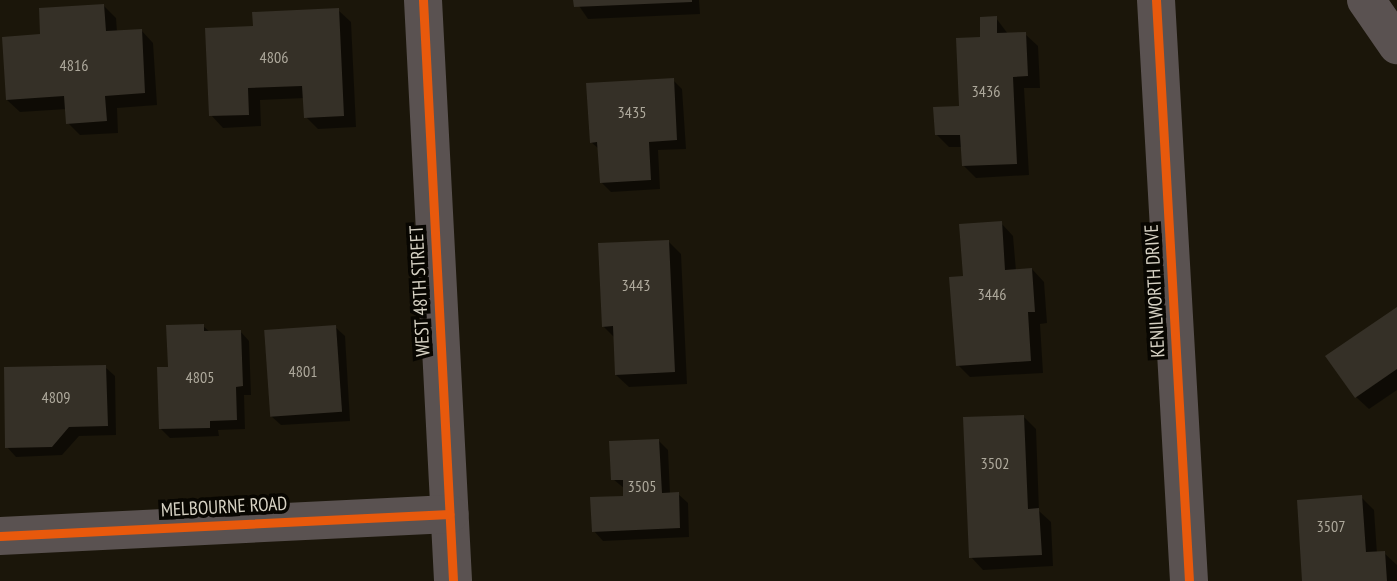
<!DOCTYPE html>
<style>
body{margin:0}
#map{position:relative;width:1397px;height:581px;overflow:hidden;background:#1b160a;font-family:"PT Sans Narrow",sans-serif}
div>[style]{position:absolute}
.shadow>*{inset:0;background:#0007}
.building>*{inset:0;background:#353027;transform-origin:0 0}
.minor>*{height:38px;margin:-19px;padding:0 19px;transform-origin:19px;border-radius:19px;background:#5a5251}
.cycleway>*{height:9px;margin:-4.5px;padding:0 4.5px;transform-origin:4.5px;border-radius:4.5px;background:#e8590c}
span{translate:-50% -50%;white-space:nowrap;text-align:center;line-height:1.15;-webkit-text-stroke:7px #080601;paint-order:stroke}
.number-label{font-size:16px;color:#aea99c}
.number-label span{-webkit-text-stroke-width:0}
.street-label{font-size:19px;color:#d6d1c3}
</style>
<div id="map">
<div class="shadow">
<i style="clip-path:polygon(575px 0,699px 0,700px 14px,588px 19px)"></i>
<i style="clip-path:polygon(103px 5px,116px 18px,117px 32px,141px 30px,153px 43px,157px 105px,117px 108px,118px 133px,80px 135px,68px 123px,67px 109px,20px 112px,7px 100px,42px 36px)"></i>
<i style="clip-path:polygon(338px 10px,351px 22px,356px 127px,318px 129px,306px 117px,305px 98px,260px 100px,261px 126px,223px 128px,211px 115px,254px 28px)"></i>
<i style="clip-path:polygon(996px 18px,1008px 34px,1025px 34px,1038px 46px,1040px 88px,1024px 88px,1029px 175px,976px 178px,963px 165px,962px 147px,949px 147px,937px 135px,961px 108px,982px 38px)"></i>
<i style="clip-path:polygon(673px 80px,682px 89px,686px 149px,658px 150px,660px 189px,611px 192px,601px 182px,599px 149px,591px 142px)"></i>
<i style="clip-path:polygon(1001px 223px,1013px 236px,1016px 271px,1032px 269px,1044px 282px,1047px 323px,1040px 324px,1043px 373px,970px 377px,958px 365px,965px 278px)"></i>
<i style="clip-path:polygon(669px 242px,681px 254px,687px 384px,629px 387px,616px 375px,615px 338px,603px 326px)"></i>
<i style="clip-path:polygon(1397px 309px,1397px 390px,1369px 409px,1356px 397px)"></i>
<i style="clip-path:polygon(203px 326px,210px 332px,240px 331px,249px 341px,251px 395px,244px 395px,245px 429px,218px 430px,219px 436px,170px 438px,161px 429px,170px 369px)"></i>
<i style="clip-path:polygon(335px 327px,345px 336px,350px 421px,281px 425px,271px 416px)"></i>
<i style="clip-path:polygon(105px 367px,115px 376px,116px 435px,79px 436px,62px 455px,16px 457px,7px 447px)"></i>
<i style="clip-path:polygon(1023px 416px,1036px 429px,1039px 511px,1051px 522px,1053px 566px,983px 570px,971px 557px)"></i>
<i style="clip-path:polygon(659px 441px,668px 450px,670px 494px,678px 494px,688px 503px,689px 537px,603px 541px,594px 531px,625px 497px,625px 489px,613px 479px)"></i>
<i style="clip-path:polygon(1361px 497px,1374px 510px,1377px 554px,1384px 553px,1397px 565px,1397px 581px,1304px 581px)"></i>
</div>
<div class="building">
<i style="clip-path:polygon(573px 0,692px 0,692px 2px,574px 7px)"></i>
<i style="clip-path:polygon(104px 4px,106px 31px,142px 29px,145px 93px,105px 96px,107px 121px,66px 124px,64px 96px,6px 100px,2px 37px,40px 34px,39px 8px)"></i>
<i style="clip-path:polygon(339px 8px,344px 116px,304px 118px,302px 86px,248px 88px,249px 115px,209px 116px,205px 28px,253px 26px,252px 12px)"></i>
<i style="clip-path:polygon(997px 16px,997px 33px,1026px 32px,1028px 76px,1013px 77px,1017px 164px,962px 166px,960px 135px,935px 135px,933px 107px,959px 106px,956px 38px,980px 37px,980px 17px)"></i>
<i style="clip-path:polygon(674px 78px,677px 140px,649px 142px,651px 180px,600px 183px,597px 142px,590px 143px,586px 83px)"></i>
<i style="clip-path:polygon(1002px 221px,1005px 270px,1032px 268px,1035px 312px,1028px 312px,1031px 361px,956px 366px,949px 277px,963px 276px,959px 224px)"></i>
<i style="clip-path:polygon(669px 240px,675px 372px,615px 375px,613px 326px,602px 327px,598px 243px)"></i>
<i style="clip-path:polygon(1397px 307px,1397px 369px,1355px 398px,1325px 356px)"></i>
<i style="clip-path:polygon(204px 324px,204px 331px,241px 330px,243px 386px,236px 387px,237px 420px,210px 421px,210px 428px,159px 429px,157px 367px,168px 367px,166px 325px)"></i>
<i style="left:336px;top:325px;width:87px;height:72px;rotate:86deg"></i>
<i style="clip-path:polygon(106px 365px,108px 426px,69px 427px,52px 447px,5px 448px,4px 367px)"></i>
<i style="clip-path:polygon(1024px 415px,1028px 509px,1039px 508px,1042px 555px,969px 558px,963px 417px)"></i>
<i style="clip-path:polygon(659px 439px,662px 493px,679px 492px,680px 528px,592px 532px,590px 497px,623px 496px,623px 480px,611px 480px,609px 441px)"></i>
<i style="clip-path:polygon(1362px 495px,1366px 552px,1385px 551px,1387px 581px,1302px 581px,1297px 500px)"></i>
</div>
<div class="minor">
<i style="left:423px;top:0;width:582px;rotate:87.04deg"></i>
<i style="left:1156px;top:0;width:582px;rotate:86.75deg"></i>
<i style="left:1366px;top:0;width:55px;rotate:55.4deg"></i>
<i style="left:0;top:536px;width:450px;rotate:-2.8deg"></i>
</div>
<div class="cycleway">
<i style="left:423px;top:0;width:582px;rotate:87.04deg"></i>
<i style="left:1156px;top:0;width:582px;rotate:86.75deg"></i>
<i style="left:0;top:536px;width:450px;rotate:-2.8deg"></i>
</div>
<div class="number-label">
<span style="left:274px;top:57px">4806</span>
<span style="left:74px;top:65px">4816</span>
<span style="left:986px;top:91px">3436</span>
<span style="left:632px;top:112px">3435</span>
<span style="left:636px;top:285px">3443</span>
<span style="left:992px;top:294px">3446</span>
<span style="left:303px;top:371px">4801</span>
<span style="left:200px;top:377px">4805</span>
<span style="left:56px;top:397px">4809</span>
<span style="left:995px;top:463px">3502</span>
<span style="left:642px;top:486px">3505</span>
<span style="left:1331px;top:526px">3507</span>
</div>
<div class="street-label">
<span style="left:420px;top:291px;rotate:-93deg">WEST 48TH STREET</span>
<span style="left:1155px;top:291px;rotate:-93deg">KENILWORTH DRIVE</span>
<span style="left:224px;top:507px;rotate:-3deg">MELBOURNE ROAD</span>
</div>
</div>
